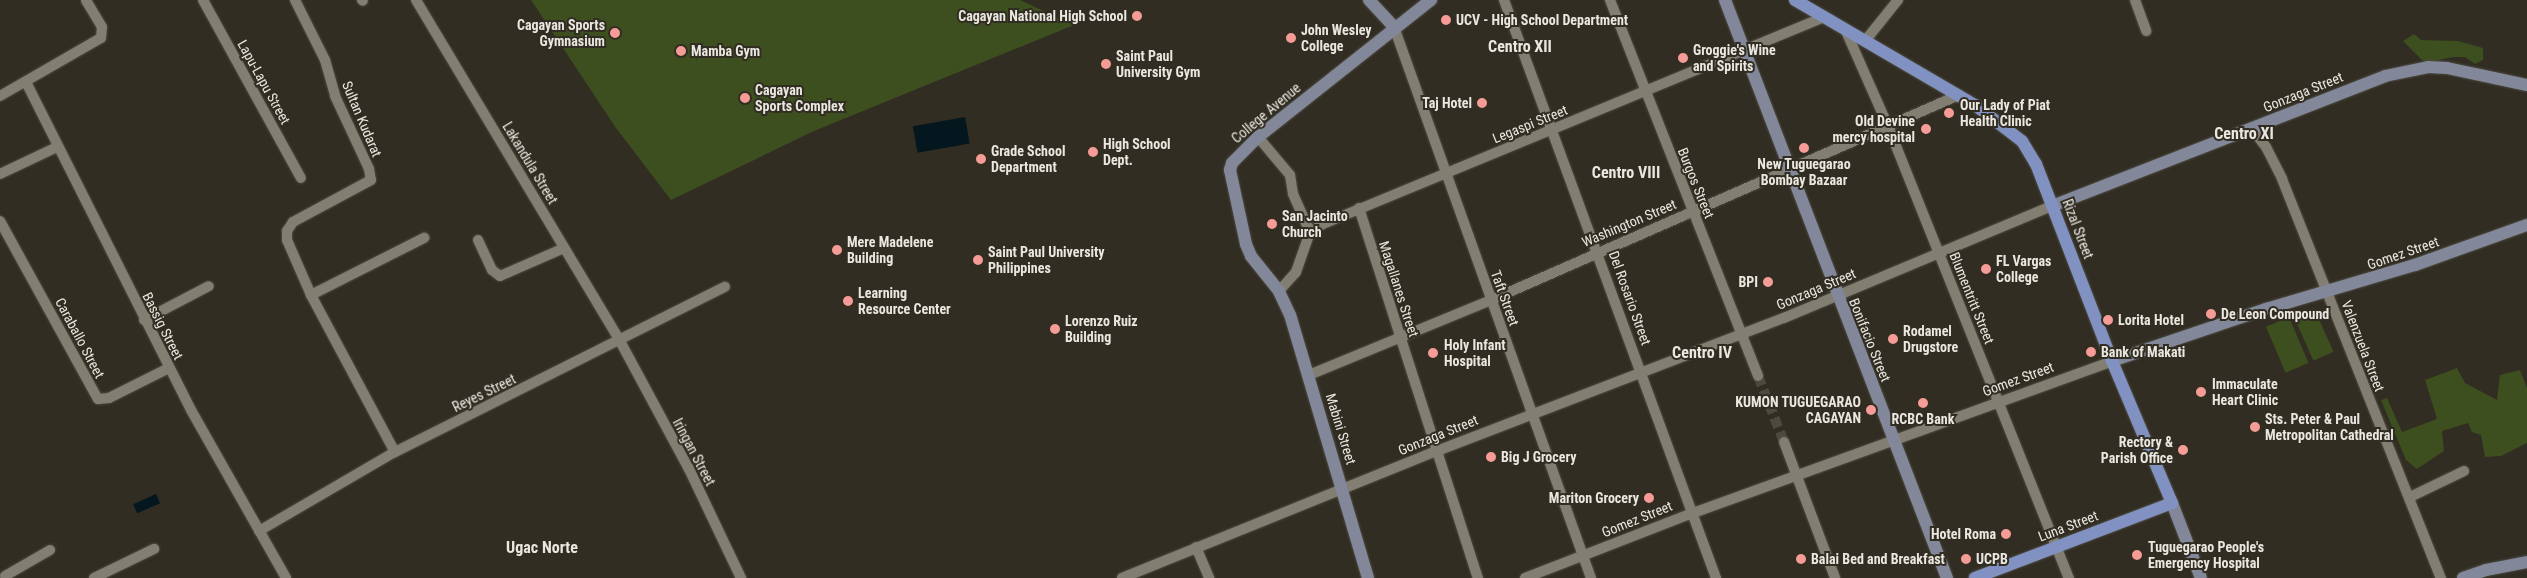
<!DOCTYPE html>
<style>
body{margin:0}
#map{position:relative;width:2527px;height:578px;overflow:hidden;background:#312d22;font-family:"Roboto Condensed",sans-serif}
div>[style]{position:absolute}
.green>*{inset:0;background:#3d4e1f;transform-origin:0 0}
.water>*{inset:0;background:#04171e;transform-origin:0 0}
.street-tunnel>*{height:10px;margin-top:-5px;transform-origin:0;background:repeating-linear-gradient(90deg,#4d493e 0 10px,transparent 0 15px)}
.roads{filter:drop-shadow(0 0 1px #4f4c43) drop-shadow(0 0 1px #4f4c43)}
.street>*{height:10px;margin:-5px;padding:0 5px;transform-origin:5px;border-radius:5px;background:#837e72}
.secondary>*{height:12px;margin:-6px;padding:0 6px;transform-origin:6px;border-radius:6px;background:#82889a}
.primary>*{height:12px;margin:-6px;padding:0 6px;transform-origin:6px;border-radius:6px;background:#8192c2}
.dots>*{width:14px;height:14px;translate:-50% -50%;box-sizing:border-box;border:2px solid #312d22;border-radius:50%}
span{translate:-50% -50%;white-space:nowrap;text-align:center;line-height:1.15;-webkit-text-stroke:4px #312d22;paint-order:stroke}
.poi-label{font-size:14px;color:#e9e7e0;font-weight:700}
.right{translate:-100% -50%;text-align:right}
.left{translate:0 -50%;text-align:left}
.street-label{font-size:14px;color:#e9e7e0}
.quarter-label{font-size:16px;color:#e9e7e0;font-weight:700}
</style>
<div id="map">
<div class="green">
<i style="clip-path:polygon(531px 0,1020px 0,1074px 25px,814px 131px,671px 200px,616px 128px)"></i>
<i style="clip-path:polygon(2414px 34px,2421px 40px,2458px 41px,2483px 48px,2483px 60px,2475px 64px,2465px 57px,2453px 57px,2425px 63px,2403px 41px)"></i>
<i style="left:2314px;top:308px;width:48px;height:22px;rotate:66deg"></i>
<i style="left:2289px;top:317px;width:50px;height:25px;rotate:67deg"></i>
<i style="clip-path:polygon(2457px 368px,2465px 383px,2497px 400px,2500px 375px,2520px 370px,2527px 388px,2527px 443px,2501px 456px,2485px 457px,2481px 435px,2472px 432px,2468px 423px,2442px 431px,2444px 451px,2417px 469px,2406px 460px,2381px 400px,2387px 398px,2402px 432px,2437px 419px,2425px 380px)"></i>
</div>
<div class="water">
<i style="left:965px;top:117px;width:27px;height:53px;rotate:80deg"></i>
<i style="left:156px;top:494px;width:10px;height:25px;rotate:66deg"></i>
</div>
<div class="street-tunnel">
<i style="left:1758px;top:376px;width:71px;rotate:68.5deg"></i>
</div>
<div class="roads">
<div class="street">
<i style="left:203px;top:0;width:203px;rotate:61.2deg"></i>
<i style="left:295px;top:0;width:67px;rotate:63.4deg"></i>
<i style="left:325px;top:60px;width:37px;rotate:74deg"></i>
<i style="left:335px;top:96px;width:81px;rotate:65deg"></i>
<i style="left:369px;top:169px;width:11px;rotate:80deg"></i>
<i style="left:371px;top:180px;width:89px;rotate:151.7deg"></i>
<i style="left:293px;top:222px;width:11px;rotate:124deg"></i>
<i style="left:287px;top:231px;width:9px;rotate:90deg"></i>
<i style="left:287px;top:240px;width:60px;rotate:66.4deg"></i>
<i style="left:311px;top:295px;width:178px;rotate:61.9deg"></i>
<i style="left:362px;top:0;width:1px;rotate:45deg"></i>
<i style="left:416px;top:0;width:397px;rotate:59.1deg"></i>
<i style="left:620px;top:341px;width:145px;rotate:61.7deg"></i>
<i style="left:689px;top:469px;width:121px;rotate:64.5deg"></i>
<i style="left:1504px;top:0;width:616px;rotate:69.86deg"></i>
<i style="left:1610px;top:0;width:404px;rotate:68.5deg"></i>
<i style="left:2135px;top:0;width:33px;rotate:70deg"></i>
<i style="left:1394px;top:27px;width:585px;rotate:70.33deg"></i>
<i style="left:1845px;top:29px;width:106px;rotate:66.1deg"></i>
<i style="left:1888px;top:126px;width:487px;rotate:68.2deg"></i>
<i style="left:1865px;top:41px;width:53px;rotate:-51.2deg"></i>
<i style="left:26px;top:82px;width:367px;rotate:63.3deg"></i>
<i style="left:191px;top:410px;width:193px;rotate:60.5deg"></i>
<i style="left:0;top:96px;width:116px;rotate:-29.9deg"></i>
<i style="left:101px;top:38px;width:11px;rotate:-85deg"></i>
<i style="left:102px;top:27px;width:31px;rotate:-121deg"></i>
<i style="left:2252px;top:129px;width:23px;rotate:52deg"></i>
<i style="left:2266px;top:147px;width:36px;rotate:63deg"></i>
<i style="left:2282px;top:179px;width:430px;rotate:68.3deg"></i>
<i style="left:1258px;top:137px;width:50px;rotate:49.9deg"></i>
<i style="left:1290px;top:175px;width:19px;rotate:81deg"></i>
<i style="left:1293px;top:194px;width:42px;rotate:65.9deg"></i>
<i style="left:0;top:174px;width:63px;rotate:-25.3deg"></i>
<i style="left:1359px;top:208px;width:389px;rotate:72.2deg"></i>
<i style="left:0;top:221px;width:203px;rotate:61.2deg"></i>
<i style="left:98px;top:399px;width:11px;rotate:-5deg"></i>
<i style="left:109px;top:398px;width:67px;rotate:-26.6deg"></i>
<i style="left:478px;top:240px;width:33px;rotate:65deg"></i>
<i style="left:492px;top:270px;width:10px;rotate:37deg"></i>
<i style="left:500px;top:276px;width:70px;rotate:-23.6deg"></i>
<i style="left:1279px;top:291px;width:25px;rotate:-48deg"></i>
<i style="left:1296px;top:272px;width:42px;rotate:-70.7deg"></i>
<i style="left:1310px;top:232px;width:15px;rotate:-32deg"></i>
<i style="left:1323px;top:224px;width:542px;rotate:-22.45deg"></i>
<i style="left:311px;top:295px;width:127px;rotate:-26.8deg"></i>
<i style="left:144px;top:320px;width:73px;rotate:-27.6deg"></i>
<i style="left:1309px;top:375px;width:197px;rotate:-22.4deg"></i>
<i style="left:1491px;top:300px;width:511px;rotate:-23.66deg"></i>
<i style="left:1784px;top:442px;width:145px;rotate:69.4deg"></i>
<i style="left:2410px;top:497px;width:60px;rotate:-25.7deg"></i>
<i style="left:259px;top:531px;width:157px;rotate:-30.2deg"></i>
<i style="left:395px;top:452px;width:369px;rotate:-26.6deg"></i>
<i style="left:1196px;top:547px;width:34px;rotate:67deg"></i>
<i style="left:5px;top:576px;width:52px;rotate:-30deg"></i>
<i style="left:94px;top:578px;width:67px;rotate:-25.8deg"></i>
<i style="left:1122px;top:578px;width:340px;rotate:-22deg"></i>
<i style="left:1437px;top:451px;width:372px;rotate:-21deg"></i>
<i style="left:1784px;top:318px;width:290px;rotate:-22.7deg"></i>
<i style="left:1525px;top:578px;width:180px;rotate:-21.2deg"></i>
<i style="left:1693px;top:513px;width:446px;rotate:-19.9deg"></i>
</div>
<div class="secondary">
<i style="left:1369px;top:0;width:37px;rotate:47deg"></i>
<i style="left:1725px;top:0;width:619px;rotate:68.99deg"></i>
<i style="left:2052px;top:206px;width:357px;rotate:-21.3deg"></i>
<i style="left:2385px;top:76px;width:44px;rotate:-11.8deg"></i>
<i style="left:2428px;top:67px;width:19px;rotate:3deg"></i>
<i style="left:2447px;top:68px;width:82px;rotate:12deg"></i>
<i style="left:2112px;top:361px;width:163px;rotate:-18.7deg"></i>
<i style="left:2266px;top:309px;width:155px;rotate:-16.5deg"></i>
<i style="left:2415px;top:265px;width:119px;rotate:-19.7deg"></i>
<i style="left:2172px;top:503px;width:80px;rotate:68.9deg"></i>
<i style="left:1368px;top:578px;width:274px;rotate:-106.5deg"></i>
<i style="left:1290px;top:315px;width:26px;rotate:-115deg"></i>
<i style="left:1279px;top:291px;width:45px;rotate:-128.7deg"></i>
<i style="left:1251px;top:256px;width:13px;rotate:-113deg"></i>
<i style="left:1246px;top:244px;width:76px;rotate:-102.2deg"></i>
<i style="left:1230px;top:170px;width:7px;rotate:-74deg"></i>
<i style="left:1232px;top:163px;width:37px;rotate:-45deg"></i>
<i style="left:1258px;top:137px;width:221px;rotate:-38.4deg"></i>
<i style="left:2463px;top:578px;width:24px;rotate:-19deg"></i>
<i style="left:2486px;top:570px;width:42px;rotate:-11deg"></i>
</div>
<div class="primary">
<i style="left:1795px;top:0;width:208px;rotate:30.3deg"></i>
<i style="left:1975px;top:105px;width:59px;rotate:37.5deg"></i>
<i style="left:2022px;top:141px;width:27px;rotate:59deg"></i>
<i style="left:2036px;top:164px;width:211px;rotate:68.9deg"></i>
<i style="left:2112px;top:361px;width:154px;rotate:67.1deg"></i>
<i style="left:2172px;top:503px;width:211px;rotate:159.2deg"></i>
</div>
</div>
<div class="dots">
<i style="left:1137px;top:16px;background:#f59c96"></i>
<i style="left:1446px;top:20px;background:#f59c96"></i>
<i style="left:615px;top:33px;background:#f59c96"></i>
<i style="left:1291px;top:38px;background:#f59c96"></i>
<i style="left:681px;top:51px;background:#f59c96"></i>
<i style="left:1683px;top:58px;background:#f59c96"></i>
<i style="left:1106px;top:64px;background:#f59c96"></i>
<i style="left:745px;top:98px;background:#f59c96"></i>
<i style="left:1482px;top:103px;background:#f59c96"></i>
<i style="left:1949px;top:113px;background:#f59c96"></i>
<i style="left:1926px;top:129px;background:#f59c96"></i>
<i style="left:1804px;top:148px;background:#f59c96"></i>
<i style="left:1093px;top:152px;background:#f59c96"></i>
<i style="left:981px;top:159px;background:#f59c96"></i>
<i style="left:1272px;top:224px;background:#f59c96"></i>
<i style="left:837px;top:250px;background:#f59c96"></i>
<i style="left:978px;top:260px;background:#f59c96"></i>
<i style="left:1986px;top:269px;background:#f59c96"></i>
<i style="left:1768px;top:282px;background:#f59c96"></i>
<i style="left:848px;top:301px;background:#f59c96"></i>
<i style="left:2211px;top:314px;background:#f59c96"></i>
<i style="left:2108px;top:320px;background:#f59c96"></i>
<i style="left:1055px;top:329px;background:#f59c96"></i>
<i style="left:1893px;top:339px;background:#f59c96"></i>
<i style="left:2091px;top:352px;background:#f59c96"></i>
<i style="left:1433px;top:353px;background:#f59c96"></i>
<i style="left:2201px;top:392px;background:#f59c96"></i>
<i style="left:1923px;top:403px;background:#f59c96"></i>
<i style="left:1871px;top:410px;background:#f59c96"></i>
<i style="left:2255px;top:427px;background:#f59c96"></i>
<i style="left:2183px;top:450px;background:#f59c96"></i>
<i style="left:1491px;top:457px;background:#f59c96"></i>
<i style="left:1649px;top:498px;background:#f59c96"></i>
<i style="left:2006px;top:534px;background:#f59c96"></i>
<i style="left:2137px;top:555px;background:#f59c96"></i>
<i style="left:1801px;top:559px;background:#f59c96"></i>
<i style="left:1966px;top:559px;background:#f59c96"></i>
</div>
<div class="poi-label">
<span class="right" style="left:1127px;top:16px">Cagayan National High School</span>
<span class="left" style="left:1456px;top:20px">UCV - High School Department</span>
<span class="right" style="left:605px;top:33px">Cagayan Sports<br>Gymnasium</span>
<span class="left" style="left:1301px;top:38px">John Wesley<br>College</span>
<span class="left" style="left:1693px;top:58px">Groggie's Wine<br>and Spirits</span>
<span class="left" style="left:691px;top:51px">Mamba Gym</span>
<span class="left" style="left:1116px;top:64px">Saint Paul<br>University Gym</span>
<span class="left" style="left:755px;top:98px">Cagayan<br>Sports Complex</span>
<span class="right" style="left:1472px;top:103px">Taj Hotel</span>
<span class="left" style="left:1960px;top:113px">Our Lady of Piat<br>Health Clinic</span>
<span class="right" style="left:1915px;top:129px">Old Devine<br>mercy hospital</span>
<span class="left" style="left:1103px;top:152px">High School<br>Dept.</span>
<span class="left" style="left:991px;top:159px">Grade School<br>Department</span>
<span style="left:1804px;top:172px">New Tuguegarao<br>Bombay Bazaar</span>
<span class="left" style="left:1282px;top:224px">San Jacinto<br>Church</span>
<span class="left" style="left:847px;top:250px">Mere Madelene<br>Building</span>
<span class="left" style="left:988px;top:260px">Saint Paul University<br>Philippines</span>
<span class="left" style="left:1996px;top:269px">FL Vargas<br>College</span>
<span class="right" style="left:1758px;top:282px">BPI</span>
<span class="left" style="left:858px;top:301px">Learning<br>Resource Center</span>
<span class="left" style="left:2221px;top:314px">De Leon Compound</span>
<span class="left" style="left:2118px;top:320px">Lorita Hotel</span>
<span class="left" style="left:1065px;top:329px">Lorenzo Ruiz<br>Building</span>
<span class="left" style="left:1903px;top:339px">Rodamel<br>Drugstore</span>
<span class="left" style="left:1444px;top:353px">Holy Infant<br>Hospital</span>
<span class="left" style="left:2101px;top:352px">Bank of Makati</span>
<span class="left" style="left:2212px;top:392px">Immaculate<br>Heart Clinic</span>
<span class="right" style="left:1861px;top:410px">KUMON TUGUEGARAO<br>CAGAYAN</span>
<span style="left:1923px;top:419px">RCBC Bank</span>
<span class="left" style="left:2265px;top:427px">Sts. Peter &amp; Paul<br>Metropolitan Cathedral</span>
<span class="right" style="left:2173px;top:450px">Rectory &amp;<br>Parish Office</span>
<span class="left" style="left:1501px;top:457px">Big J Grocery</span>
<span class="right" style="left:1639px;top:498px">Mariton Grocery</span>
<span class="right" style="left:1996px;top:534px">Hotel Roma</span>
<span class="left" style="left:2148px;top:555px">Tuguegarao People's<br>Emergency Hospital</span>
<span class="left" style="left:1811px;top:559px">Balai Bed and Breakfast</span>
<span class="left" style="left:1976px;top:559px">UCPB</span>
</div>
<div class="street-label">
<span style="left:264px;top:82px;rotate:61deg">Lapu-Lapu Street</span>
<span style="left:2303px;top:92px;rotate:-22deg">Gonzaga Street</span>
<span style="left:1266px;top:113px;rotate:-40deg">College Avenue</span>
<span style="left:362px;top:119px;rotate:67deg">Sultan Kudarat</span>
<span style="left:1530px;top:124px;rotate:-22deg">Legaspi Street</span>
<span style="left:530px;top:163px;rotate:59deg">Lakandula Street</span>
<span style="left:1696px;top:183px;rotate:68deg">Burgos Street</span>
<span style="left:1629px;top:223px;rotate:-23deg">Washington Street</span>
<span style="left:2078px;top:229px;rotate:69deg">Rizal Street</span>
<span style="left:2403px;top:253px;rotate:-19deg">Gomez Street</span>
<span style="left:1399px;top:289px;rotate:72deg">Magallanes Street</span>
<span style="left:1816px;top:289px;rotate:-23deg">Gonzaga Street</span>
<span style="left:1505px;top:298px;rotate:70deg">Taft Street</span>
<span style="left:1630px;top:298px;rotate:70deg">Del Rosario Street</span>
<span style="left:1972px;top:298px;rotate:68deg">Blumentritt Street</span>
<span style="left:163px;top:326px;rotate:63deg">Bassig Street</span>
<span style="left:80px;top:338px;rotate:62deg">Caraballo Street</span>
<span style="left:1870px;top:340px;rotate:68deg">Bonifacio Street</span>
<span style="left:2363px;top:346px;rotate:69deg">Valenzuela Street</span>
<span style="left:2018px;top:379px;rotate:-20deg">Gomez Street</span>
<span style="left:484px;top:393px;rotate:-26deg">Reyes Street</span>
<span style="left:1341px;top:429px;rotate:73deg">Mabini Street</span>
<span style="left:1438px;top:435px;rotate:-22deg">Gonzaga Street</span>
<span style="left:694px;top:452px;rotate:62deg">Iringan Street</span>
<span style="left:1637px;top:519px;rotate:-22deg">Gomez Street</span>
<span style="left:2068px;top:526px;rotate:-21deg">Luna Street</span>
</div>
<div class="quarter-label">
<span style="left:1520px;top:47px">Centro XII</span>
<span style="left:2244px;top:134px">Centro XI</span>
<span style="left:1626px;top:173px">Centro VIII</span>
<span style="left:1702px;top:353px">Centro IV</span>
<span style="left:542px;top:548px">Ugac Norte</span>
</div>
</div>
